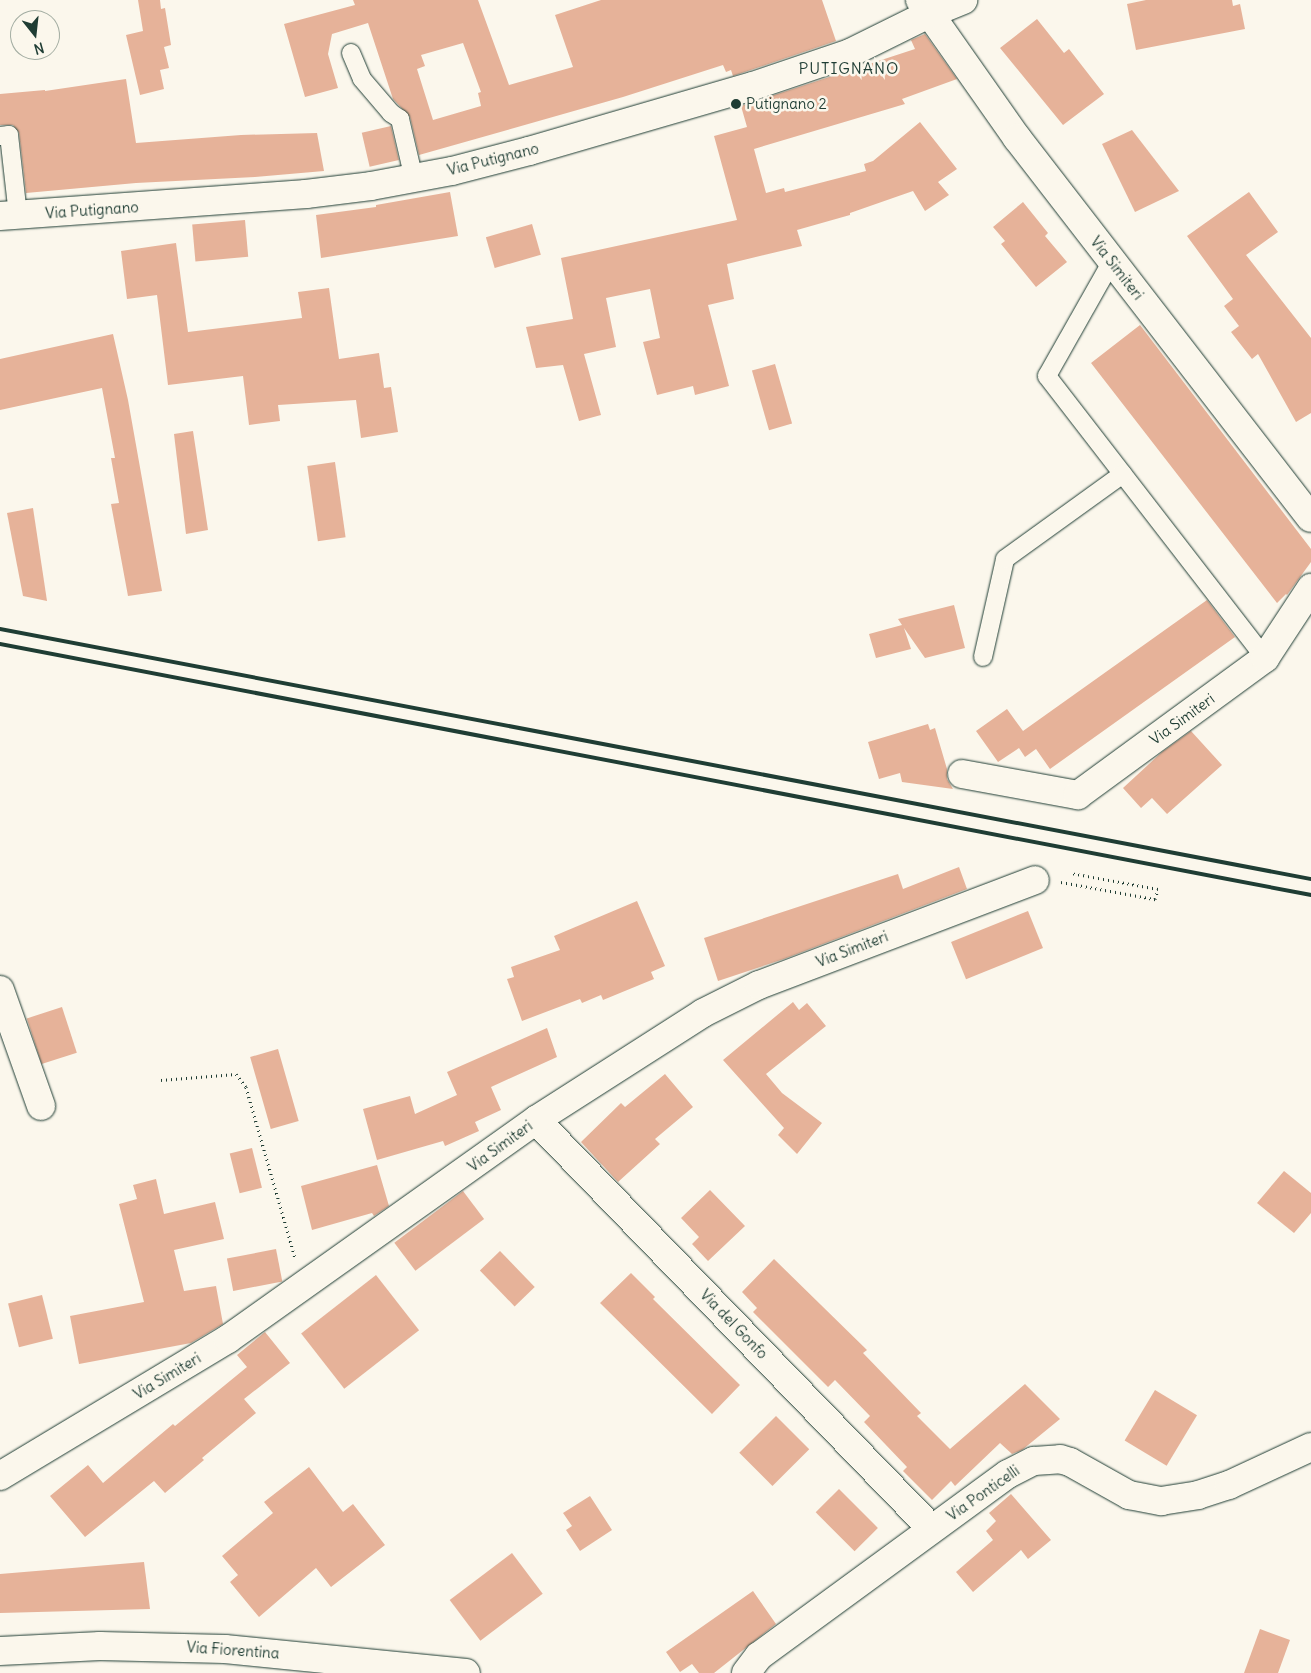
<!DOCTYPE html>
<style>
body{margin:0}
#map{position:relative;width:1311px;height:1673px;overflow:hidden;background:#fbf7ec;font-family:Delius,sans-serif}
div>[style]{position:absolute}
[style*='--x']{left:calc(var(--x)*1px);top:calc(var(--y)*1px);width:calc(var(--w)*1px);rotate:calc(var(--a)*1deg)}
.building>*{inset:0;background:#e6b299;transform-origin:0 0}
.path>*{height:3px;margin-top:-1.5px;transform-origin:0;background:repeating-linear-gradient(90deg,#1f3d34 0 1px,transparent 0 5px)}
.roads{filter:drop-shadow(0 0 1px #1f3d34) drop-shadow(0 0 1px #1f3d34)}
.service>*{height:18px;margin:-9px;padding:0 9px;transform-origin:9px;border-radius:9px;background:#fbf7ec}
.minor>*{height:28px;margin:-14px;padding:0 14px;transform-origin:14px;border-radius:14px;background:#fbf7ec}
.secondary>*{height:28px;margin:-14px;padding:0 14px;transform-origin:14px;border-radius:14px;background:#fbf7ec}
.rail>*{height:4px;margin:-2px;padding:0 2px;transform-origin:2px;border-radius:2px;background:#1f3d34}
.dots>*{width:14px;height:14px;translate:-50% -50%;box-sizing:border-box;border:2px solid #fbf7ec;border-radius:50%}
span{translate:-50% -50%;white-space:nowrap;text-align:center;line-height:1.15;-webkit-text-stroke:5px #fbf7ec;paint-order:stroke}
.poi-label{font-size:15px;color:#1f3d34}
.left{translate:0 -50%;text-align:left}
.street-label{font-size:15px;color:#1f3d34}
.neighbourhood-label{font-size:16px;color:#1f3d34;letter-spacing:1px}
.north{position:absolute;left:10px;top:10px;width:50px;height:50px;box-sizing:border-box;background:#fbf7ec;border:1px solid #a3ada2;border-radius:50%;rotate:164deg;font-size:14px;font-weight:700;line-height:20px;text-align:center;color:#1f3d34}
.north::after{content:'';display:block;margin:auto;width:18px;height:22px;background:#1f3d34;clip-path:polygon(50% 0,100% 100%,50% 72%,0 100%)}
</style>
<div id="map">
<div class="building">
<div style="clip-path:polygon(138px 0,160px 0,161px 9px,165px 8px,171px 45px,164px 47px,169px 68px,160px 70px,164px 89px,140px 95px,126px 35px,143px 31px)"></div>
<div style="clip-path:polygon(evenodd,353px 0,478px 0,509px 85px,573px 67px,555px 15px,601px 0,822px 0,836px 41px,733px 76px,731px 70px,726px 72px,723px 65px,623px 97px,419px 155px,410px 117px,393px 99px,368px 23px,332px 34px,328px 54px,338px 88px,305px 97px,284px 24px,355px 5px,353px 0,463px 43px,481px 92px,478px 93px,481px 106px,433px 120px,417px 69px,425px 66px,421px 55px,463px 43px)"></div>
<div style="clip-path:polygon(1146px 0,1232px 0,1233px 6px,1240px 4px,1245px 29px,1136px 50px,1127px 4px)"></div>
<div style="clip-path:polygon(1037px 19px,1064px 53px,1069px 49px,1104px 94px,1063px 125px,1000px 48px)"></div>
<div style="clip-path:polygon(925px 34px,957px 79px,902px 99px,905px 104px,754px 149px,766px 193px,784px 188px,785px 192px,866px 171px,864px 164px,873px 161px,920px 122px,957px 169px,938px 182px,949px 195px,925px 211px,913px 191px,850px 213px,850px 215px,797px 230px,802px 246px,727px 264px,734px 299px,708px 305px,729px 386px,695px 395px,693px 386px,657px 395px,643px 342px,660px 338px,650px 289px,606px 298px,616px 347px,584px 354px,601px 415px,579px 421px,563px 365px,536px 368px,526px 327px,573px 319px,561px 258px,737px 220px,714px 136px,747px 127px,741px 106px,915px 49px,911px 40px)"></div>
<div style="clip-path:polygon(126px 79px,136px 143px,241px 135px,317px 133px,324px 171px,255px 177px,136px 183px,26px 193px,19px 133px,13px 125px,0 125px,0 94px,45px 90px,45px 91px)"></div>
<div style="left:391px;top:126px;width:35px;height:30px;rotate:77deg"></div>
<div style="clip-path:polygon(1132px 130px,1179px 191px,1135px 212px,1102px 144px)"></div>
<div style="clip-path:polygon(450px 192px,458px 236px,321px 258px,316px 215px,376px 207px,376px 205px)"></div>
<div style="clip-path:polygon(1249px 192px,1278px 232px,1246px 255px,1311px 338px,1311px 413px,1296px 422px,1258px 354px,1252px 359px,1231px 332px,1239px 326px,1224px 306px,1233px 299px,1187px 236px)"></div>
<div style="clip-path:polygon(1023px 202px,1048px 233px,1045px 236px,1067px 262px,1036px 287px,1001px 244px,1005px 241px,993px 227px)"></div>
<div style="left:245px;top:220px;width:37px;height:53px;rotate:85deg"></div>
<div style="left:532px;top:224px;width:32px;height:48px;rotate:74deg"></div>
<div style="clip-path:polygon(176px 243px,188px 332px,302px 318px,298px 292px,329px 288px,339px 359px,379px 353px,384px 388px,391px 387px,398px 432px,361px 438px,356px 400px,278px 405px,280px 421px,249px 425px,243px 376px,168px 385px,157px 295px,127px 299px,121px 251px)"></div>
<div style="clip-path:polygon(1140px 325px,1311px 549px,1311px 562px,1287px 595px,1286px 594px,1277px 603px,1091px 363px)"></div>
<div style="clip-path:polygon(113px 334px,128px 400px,162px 591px,128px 596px,111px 504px,119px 503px,111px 458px,115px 458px,102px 388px,0 410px,0 359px)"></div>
<div style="left:775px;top:364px;width:62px;height:24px;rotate:74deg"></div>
<div style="clip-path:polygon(193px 431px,208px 530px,186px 534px,174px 434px)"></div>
<div style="left:335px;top:462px;width:76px;height:28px;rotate:82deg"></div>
<div style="clip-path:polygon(33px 508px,47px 601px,23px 596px,7px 513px)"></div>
<div style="clip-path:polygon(1207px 600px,1235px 637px,1050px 769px,1036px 749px,1025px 757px,1019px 748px,998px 762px,976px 731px,1007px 709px,1023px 731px)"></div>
<div style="clip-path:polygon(954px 605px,965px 648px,925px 658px,904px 628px,911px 649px,876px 658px,869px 634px,902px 625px,898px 619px)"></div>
<div style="clip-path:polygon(928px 724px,930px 730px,935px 728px,947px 769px,947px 779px,953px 789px,902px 782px,900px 773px,879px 779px,868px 742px)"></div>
<div style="clip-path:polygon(1191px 731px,1222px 765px,1167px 814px,1152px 798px,1141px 808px,1123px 788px,1162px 752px)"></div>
<div style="clip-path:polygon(959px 867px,967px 889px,784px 959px,718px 981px,704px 938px,898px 874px,903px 889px)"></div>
<div style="clip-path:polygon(637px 901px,665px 966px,651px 972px,654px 979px,603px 1000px,601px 995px,582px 1003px,580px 999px,522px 1021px,507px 979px,514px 977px,511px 967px,560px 950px,554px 936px)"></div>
<div style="left:1028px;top:911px;width:40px;height:83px;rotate:68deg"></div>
<div style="clip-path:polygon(793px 1002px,799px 1010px,807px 1003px,826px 1026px,766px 1074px,782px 1093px,822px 1123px,797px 1154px,778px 1135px,784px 1128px,723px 1060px)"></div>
<div style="left:62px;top:1007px;width:48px;height:37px;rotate:72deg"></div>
<div style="clip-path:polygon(547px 1028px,557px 1057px,491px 1087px,501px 1110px,475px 1122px,479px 1131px,445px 1146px,443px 1141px,377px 1160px,363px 1109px,410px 1096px,415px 1114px,457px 1095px,447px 1072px)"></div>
<div style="left:278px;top:1049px;width:75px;height:29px;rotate:74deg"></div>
<div style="clip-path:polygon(665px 1074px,693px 1107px,655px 1139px,660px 1144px,618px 1182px,581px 1142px,621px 1103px,625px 1107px)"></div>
<div style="left:252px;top:1148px;width:41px;height:23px;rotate:76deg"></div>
<div style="clip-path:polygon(377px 1165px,389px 1206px,374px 1216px,372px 1213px,312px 1230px,301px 1186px)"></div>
<div style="clip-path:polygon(1284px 1171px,1311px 1193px,1311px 1213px,1294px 1233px,1257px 1203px)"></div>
<div style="clip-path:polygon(156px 1179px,164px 1214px,215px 1202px,224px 1239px,174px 1250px,184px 1291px,216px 1286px,223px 1324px,191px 1343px,79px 1364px,70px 1316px,144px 1302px,119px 1204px,137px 1199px,133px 1185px)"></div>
<div style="clip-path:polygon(710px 1190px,745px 1226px,708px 1261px,692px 1244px,699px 1237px,681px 1218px)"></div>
<div style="left:463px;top:1191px;width:35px;height:86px;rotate:53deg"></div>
<div style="left:276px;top:1249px;width:33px;height:50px;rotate:79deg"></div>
<div style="left:500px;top:1251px;width:50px;height:28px;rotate:46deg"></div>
<div style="clip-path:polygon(774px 1259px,867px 1350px,863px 1353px,921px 1413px,917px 1416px,950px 1449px,1025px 1384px,1060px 1419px,1022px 1450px,1012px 1454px,1000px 1443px,955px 1486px,951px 1481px,932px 1500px,903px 1471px,907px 1467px,864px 1422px,870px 1416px,835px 1380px,828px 1387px,753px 1312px,757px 1308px,742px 1292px)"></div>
<div style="clip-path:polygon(631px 1273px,655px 1297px,653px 1299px,740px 1385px,712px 1414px,600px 1303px)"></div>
<div style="left:376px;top:1275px;width:70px;height:95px;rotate:52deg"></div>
<div style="left:42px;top:1295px;width:45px;height:35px;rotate:76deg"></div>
<div style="clip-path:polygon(265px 1332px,290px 1363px,244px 1399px,256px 1413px,202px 1458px,204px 1460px,165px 1493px,154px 1481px,85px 1537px,50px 1496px,88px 1465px,103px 1483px,173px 1424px,175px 1426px,247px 1367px,237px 1355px)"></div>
<div style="left:1155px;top:1390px;width:49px;height:59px;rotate:31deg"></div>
<div style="left:776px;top:1416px;width:47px;height:52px;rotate:45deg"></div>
<div style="clip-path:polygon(309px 1467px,343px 1512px,353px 1504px,385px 1545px,331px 1587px,316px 1568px,259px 1617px,230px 1582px,238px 1575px,222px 1556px,273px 1513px,264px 1502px)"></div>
<div style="left:839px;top:1489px;width:55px;height:33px;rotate:45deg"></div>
<div style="clip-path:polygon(1011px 1494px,1051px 1540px,1028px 1559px,1021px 1550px,973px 1592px,956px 1572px,993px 1540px,986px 1531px,996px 1521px,989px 1513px)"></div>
<div style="clip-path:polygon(590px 1496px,612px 1530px,580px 1551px,566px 1530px,572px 1526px,563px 1513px)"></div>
<div style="left:512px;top:1553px;width:51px;height:78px;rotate:53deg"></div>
<div style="clip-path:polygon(144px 1562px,150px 1609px,0 1613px,0 1574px)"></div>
<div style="clip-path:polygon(753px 1591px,776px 1624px,714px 1673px,699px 1673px,692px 1664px,680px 1672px,666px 1652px)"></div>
<div style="clip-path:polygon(1260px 1629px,1290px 1640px,1278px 1673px,1244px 1673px)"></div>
</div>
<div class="path">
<div style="--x:1061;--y:882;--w:96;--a:10.3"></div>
<div style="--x:1155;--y:899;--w:10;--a:-73"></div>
<div style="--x:1158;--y:889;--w:88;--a:-169.6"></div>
<div style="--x:161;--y:1080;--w:75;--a:-4.6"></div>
<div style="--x:236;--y:1074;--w:16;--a:52"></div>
<div style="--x:246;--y:1087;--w:178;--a:74"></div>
</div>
<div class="roads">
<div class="service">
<div style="--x:351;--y:53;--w:28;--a:67"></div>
<div style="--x:362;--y:79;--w:45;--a:49.5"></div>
<div style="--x:391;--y:113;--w:11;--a:34"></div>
<div style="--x:400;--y:119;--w:62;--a:76.9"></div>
<div style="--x:0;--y:136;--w:9;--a:-6"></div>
<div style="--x:9;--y:135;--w:81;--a:83.6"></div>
<div style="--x:1112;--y:261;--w:132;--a:119.5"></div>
<div style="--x:1047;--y:376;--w:356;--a:52.3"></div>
<div style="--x:983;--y:657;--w:100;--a:-77.3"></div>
<div style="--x:1005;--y:559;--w:145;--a:-35.8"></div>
</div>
<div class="minor">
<div style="--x:920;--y:0;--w:169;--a:54.9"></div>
<div style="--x:1017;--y:138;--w:480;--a:52.3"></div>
<div style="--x:0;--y:216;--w:307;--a:-4.1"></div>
<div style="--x:306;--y:194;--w:65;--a:-7"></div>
<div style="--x:371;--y:186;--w:82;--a:-10.5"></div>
<div style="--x:452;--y:171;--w:80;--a:-14.6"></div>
<div style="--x:529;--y:151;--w:233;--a:-16.2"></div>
<div style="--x:753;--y:86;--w:102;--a:-18.8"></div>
<div style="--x:850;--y:53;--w:88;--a:-26.3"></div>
<div style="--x:929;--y:14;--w:37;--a:-22"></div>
<div style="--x:962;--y:774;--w:118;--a:10.3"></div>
<div style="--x:1078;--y:795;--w:232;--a:-36.2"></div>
<div style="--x:1265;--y:658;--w:84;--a:-56.7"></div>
<div style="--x:0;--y:990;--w:123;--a:70.5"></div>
<div style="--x:536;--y:1120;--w:569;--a:45.93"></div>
<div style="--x:0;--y:1476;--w:266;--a:-31"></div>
<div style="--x:228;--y:1339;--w:378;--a:-35.4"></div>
<div style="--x:536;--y:1120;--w:198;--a:-32.6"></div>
<div style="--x:703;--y:1013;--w:63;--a:-26.6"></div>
<div style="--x:759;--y:985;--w:295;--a:-20.8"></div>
<div style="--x:746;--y:1673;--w:21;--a:-53"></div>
<div style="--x:759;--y:1656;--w:308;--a:-36.2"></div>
<div style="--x:1008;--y:1474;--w:29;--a:-27"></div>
<div style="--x:1034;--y:1461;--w:26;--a:-4"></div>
<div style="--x:1060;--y:1459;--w:10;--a:17"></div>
<div style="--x:1070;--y:1462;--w:68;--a:29.2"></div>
<div style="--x:1129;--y:1495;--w:33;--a:11"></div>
<div style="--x:1161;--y:1501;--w:37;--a:-9"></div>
<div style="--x:1198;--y:1495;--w:33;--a:-18"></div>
<div style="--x:1229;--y:1485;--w:90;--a:-24.9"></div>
</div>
<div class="secondary">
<div style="--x:0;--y:1651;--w:100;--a:-2.9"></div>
<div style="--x:100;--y:1646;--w:125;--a:1.4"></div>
<div style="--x:225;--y:1649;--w:242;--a:5.7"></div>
</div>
</div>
<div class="rail">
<div style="--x:0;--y:629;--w:1335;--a:10.8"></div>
<div style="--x:0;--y:644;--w:1335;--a:10.84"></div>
</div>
<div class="dots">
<div style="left:736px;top:104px;background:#1f3d34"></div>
</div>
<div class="poi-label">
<span class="left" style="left:746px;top:104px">Putignano 2</span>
</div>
<div class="street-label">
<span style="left:493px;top:159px;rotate:-14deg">Via Putignano</span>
<span style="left:92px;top:210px;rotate:-4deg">Via Putignano</span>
<span style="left:1117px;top:268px;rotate:52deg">Via Simiteri</span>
<span style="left:1182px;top:719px;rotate:-36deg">Via Simiteri</span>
<span style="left:852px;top:949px;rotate:-21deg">Via Simiteri</span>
<span style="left:500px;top:1146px;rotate:-36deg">Via Simiteri</span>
<span style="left:734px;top:1324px;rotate:46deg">Via del Gonfo</span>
<span style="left:167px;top:1376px;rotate:-31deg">Via Simiteri</span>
<span style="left:983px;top:1493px;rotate:-35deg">Via Ponticelli</span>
<span style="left:233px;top:1650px;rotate:4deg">Via Fiorentina</span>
</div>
<div class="neighbourhood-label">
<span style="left:849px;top:68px">PUTIGNANO</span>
</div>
<div class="north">N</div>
</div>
